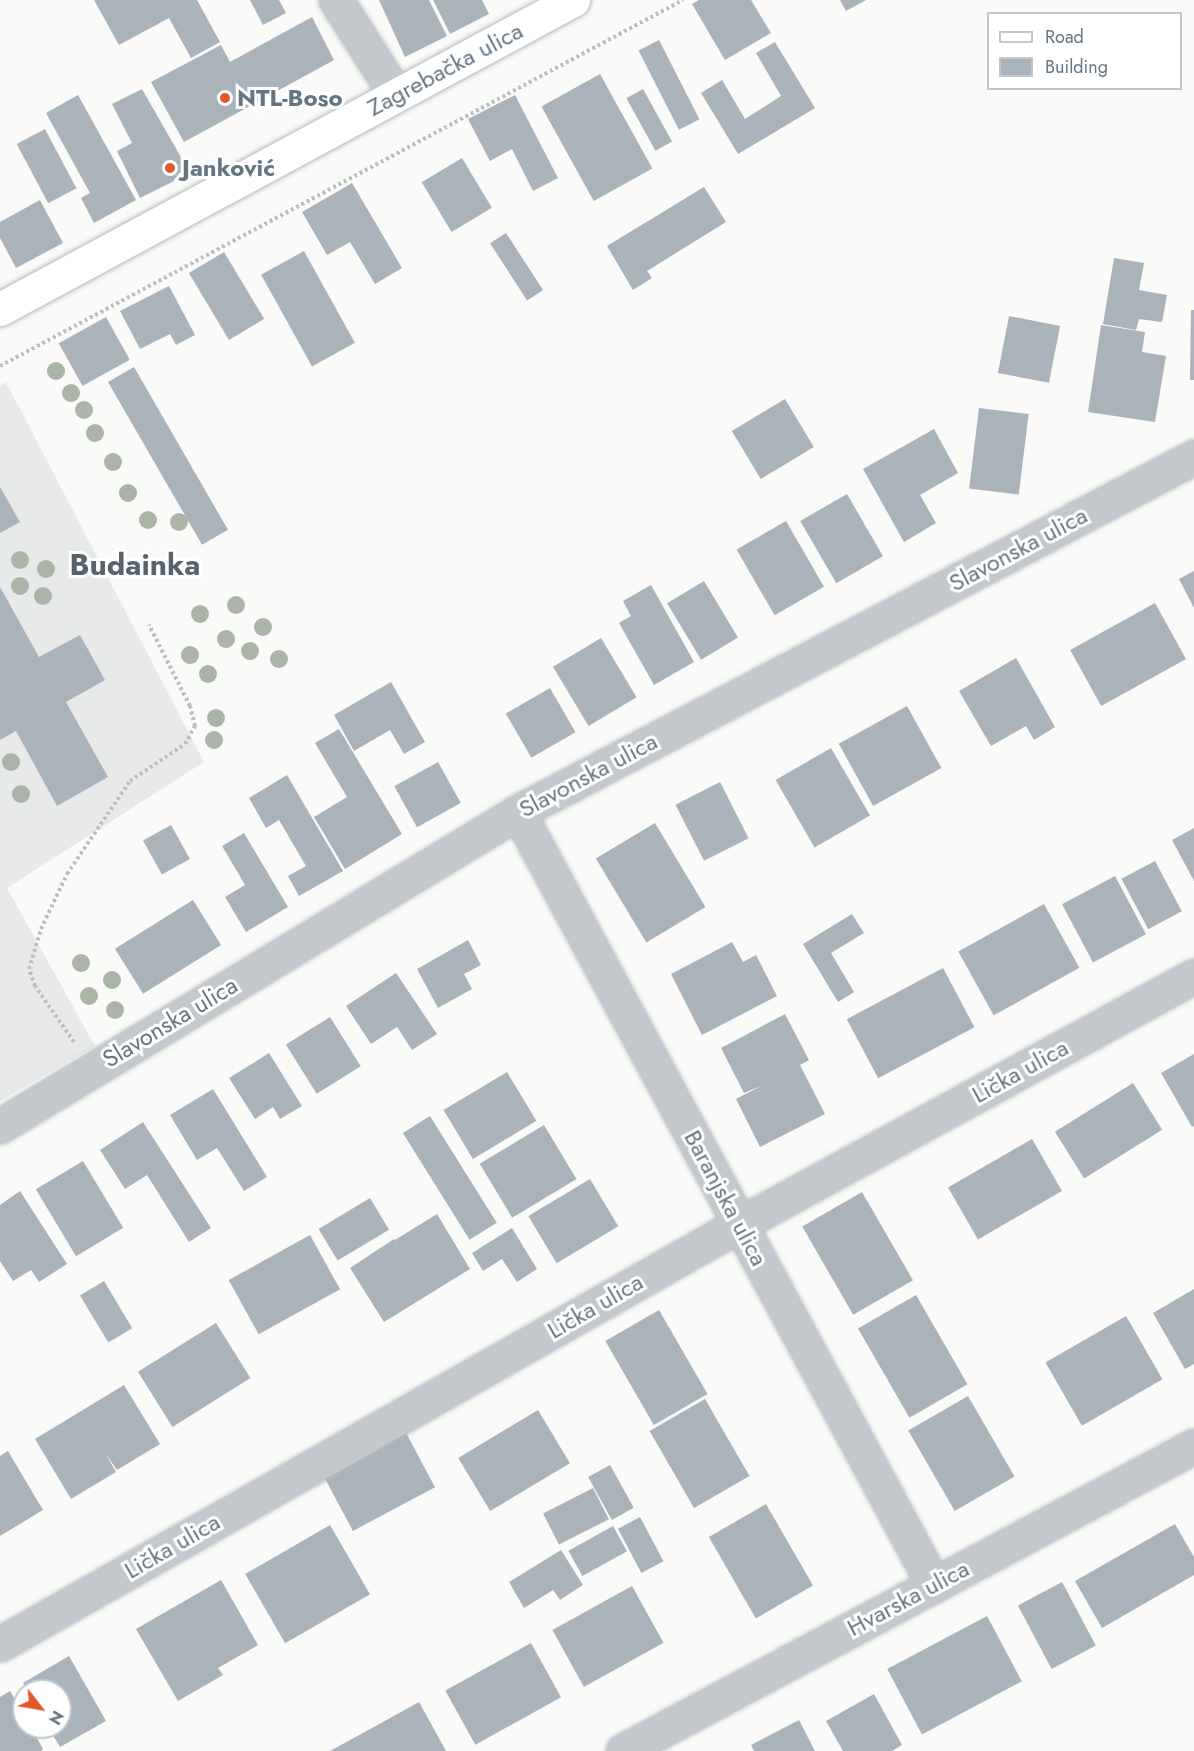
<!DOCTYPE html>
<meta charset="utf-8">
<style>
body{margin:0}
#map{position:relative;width:1194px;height:1751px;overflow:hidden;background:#fafaf8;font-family:Jost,sans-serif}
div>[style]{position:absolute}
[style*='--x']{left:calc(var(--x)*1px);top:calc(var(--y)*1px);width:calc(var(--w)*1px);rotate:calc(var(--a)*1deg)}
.built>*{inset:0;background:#e8e9e9}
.building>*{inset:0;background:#aab3b9;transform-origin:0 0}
.path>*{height:4px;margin-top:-2px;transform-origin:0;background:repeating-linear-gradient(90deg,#bbbfc2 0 3px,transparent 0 6px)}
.roads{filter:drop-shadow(0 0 2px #b3babf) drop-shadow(0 0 2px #b3babf)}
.street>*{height:33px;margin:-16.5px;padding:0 16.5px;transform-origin:16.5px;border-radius:16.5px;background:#c3c8cc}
.secondary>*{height:33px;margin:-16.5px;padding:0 16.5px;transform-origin:16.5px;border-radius:16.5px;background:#fff}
.trees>*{width:18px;height:18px;margin:-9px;border-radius:50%;background:#aab4a7}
.dots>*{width:16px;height:16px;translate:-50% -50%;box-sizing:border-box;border:3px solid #fff;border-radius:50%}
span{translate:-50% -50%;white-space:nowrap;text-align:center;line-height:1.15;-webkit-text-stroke:6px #fff;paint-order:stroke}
.street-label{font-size:24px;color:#657683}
.poi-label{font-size:24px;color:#657683;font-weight:700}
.left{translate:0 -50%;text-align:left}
.district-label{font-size:30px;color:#57646e;font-weight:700}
.legend{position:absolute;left:987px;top:12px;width:195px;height:78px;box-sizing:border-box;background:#fff;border:2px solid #c1c8cd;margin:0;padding:8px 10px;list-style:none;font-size:18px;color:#657683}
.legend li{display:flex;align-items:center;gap:12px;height:30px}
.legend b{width:30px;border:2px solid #c1c8cd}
.north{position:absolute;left:12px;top:1679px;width:60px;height:60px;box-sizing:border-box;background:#fff;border:2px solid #c1c8cd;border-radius:50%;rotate:121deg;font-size:16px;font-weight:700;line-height:24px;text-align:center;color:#657683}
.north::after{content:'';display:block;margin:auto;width:21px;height:27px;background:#e4572e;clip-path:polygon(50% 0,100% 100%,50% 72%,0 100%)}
</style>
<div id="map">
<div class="built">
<div style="clip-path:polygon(6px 382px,204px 762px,7px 888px,95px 1046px,0 1101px,0 386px)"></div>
</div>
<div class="building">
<div style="clip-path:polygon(94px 0,197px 0,220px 42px,191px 58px,169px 18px,119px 45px)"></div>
<div style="clip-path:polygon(250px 0,279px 0,286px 13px,263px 25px)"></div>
<div style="clip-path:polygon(379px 0,429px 0,447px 36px,405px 57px)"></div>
<div style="clip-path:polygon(433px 0,482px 0,489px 14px,450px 34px)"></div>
<div style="clip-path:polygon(699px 0,751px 0,771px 33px,725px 60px,692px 4px)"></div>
<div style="clip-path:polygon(840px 0,866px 0,846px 11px)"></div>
<div style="clip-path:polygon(312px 17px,334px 60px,184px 142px,151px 82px,221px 45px,230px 62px)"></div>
<div style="left:659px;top:40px;width:89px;height:23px;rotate:63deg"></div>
<div style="clip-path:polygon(775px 42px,815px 108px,738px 154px,701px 93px,722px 80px,745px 119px,781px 96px,756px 53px)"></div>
<div style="left:600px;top:74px;width:108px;height:67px;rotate:61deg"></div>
<div style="clip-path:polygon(142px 89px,190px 173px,140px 198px,117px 151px,132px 143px,112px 104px)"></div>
<div style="left:643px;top:89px;width:60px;height:19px;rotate:61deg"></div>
<div style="clip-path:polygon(78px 95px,136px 200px,94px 223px,81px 198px,90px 193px,46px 113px)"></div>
<div style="clip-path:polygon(515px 95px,558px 178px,533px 191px,512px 149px,490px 161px,468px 119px)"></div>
<div style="left:45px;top:129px;width:67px;height:32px;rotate:62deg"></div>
<div style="left:462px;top:158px;width:58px;height:47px;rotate:59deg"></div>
<div style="clip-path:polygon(352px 183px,402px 268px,375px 284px,350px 242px,327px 255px,302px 212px)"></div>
<div style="clip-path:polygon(704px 187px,726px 222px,647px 271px,652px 278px,633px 290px,607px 246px)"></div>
<div style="clip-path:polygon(40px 200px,63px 243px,16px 268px,0 238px,0 222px)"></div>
<div style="left:506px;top:233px;width:68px;height:19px;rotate:57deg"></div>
<div style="left:304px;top:251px;width:105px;height:49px;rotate:61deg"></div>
<div style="left:224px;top:252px;width:78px;height:41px;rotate:59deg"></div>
<div style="clip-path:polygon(1114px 258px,1144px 263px,1139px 290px,1167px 295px,1162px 322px,1139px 319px,1136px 330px,1103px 324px)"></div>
<div style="clip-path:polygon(169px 286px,195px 335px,176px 345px,170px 334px,140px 349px,120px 311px)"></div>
<div style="clip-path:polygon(1191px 310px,1194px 310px,1194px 380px,1190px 380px)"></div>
<div style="left:1009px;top:316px;width:52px;height:58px;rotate:11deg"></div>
<div style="left:106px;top:317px;width:49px;height:54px;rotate:61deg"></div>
<div style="clip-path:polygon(1101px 325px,1145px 332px,1142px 352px,1166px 356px,1155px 422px,1088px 412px)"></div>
<div style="left:134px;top:367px;width:188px;height:30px;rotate:60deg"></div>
<div style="left:785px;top:399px;width:56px;height:62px;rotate:59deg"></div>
<div style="left:979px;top:408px;width:50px;height:81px;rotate:7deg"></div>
<div style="clip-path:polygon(934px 429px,958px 473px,920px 495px,936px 523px,904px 542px,863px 469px)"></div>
<div style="clip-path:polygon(0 487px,20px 522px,0 533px)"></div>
<div style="left:847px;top:494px;width:72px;height:54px;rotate:60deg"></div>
<div style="left:786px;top:521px;width:76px;height:57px;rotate:60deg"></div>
<div style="clip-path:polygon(1194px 571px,1194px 608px,1179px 579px)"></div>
<div style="left:704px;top:581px;width:66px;height:43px;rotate:59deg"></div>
<div style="clip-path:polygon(651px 585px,694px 662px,654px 685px,619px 623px,631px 616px,623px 601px)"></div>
<div style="clip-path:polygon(0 587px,39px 657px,80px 635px,105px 680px,66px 702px,108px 777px,57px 806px,16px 731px,0 740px)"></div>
<div style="left:1155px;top:603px;width:64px;height:97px;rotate:61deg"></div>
<div style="left:601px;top:638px;width:69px;height:56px;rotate:59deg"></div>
<div style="clip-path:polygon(1016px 658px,1055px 727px,1034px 740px,1026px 726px,991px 746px,959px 691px)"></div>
<div style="clip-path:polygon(391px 682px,425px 742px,404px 754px,390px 730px,354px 751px,334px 715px)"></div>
<div style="left:550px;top:688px;width:51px;height:51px;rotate:60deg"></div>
<div style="left:907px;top:706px;width:71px;height:78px;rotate:61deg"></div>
<div style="clip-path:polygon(339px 729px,402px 834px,345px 869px,314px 817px,347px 797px,315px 743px)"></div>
<div style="left:831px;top:748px;width:78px;height:64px;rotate:60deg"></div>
<div style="left:438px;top:762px;width:47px;height:50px;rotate:61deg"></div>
<div style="clip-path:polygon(287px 775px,343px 871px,299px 896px,288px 876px,306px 866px,279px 820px,266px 828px,249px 798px)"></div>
<div style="left:720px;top:782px;width:63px;height:50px;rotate:63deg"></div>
<div style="left:655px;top:823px;width:98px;height:69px;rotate:59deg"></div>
<div style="left:171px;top:825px;width:39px;height:32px;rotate:61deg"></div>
<div style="clip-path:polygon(1194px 828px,1194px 881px,1172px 840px)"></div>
<div style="clip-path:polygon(244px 833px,288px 907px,246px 932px,225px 897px,245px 885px,222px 846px)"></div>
<div style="left:1155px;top:861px;width:57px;height:38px;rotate:62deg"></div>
<div style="left:1115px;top:876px;width:66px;height:60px;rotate:62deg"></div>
<div style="left:193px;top:900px;width:53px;height:92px;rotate:58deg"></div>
<div style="left:1044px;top:904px;width:73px;height:98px;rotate:61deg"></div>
<div style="clip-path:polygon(852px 914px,864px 933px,831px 953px,854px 992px,838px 1002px,803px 944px)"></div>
<div style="clip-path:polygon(468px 940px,481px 965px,464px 974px,472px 989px,438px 1008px,417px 969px)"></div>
<div style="clip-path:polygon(732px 942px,743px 962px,756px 955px,777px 996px,702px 1035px,671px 974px)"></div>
<div style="left:943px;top:968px;width:67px;height:109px;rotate:62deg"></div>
<div style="clip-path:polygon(396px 973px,437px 1034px,412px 1050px,397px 1027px,371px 1044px,346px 1006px)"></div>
<div style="clip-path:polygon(785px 1014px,809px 1060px,800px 1065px,825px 1114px,760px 1147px,736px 1099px,763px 1085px,744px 1093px,721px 1048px)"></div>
<div style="left:330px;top:1017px;width:58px;height:52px;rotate:58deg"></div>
<div style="clip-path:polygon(269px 1053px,302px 1106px,280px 1119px,273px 1107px,255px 1119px,229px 1078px)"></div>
<div style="clip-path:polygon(1194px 1054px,1194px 1126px,1192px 1127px,1161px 1073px)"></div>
<div style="left:507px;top:1072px;width:57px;height:74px;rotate:59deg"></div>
<div style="left:1133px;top:1083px;width:55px;height:92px;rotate:58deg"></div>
<div style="clip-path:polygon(213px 1089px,267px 1177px,244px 1191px,217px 1148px,197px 1160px,170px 1115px)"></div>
<div style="left:430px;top:1116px;width:126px;height:32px;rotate:58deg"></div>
<div style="clip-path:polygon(143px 1122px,211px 1228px,189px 1242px,147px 1175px,125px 1189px,100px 1150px)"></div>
<div style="left:544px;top:1125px;width:63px;height:75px;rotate:59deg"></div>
<div style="left:1032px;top:1139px;width:60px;height:97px;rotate:60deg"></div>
<div style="left:83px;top:1161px;width:78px;height:55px;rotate:59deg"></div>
<div style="left:590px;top:1179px;width:55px;height:72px;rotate:59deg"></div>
<div style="clip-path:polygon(20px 1191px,67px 1264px,39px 1282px,31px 1270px,13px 1281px,0 1261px,0 1205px)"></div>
<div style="left:862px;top:1192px;width:102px;height:69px;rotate:60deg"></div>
<div style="left:370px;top:1198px;width:37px;height:60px;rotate:59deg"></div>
<div style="clip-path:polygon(437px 1214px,470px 1269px,384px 1322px,350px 1268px,394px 1239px,400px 1247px,395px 1240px)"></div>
<div style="clip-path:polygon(512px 1228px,537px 1269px,517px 1282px,502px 1259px,483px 1271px,472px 1253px)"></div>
<div style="left:310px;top:1235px;width:62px;height:93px;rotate:61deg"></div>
<div style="left:104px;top:1281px;width:55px;height:28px;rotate:59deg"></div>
<div style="clip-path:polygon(1194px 1289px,1194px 1364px,1185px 1369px,1153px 1313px)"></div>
<div style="left:916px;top:1295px;width:103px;height:67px;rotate:60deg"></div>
<div style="left:659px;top:1310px;width:97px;height:62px;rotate:60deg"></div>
<div style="left:1126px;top:1316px;width:73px;height:93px;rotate:60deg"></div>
<div style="left:216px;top:1323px;width:65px;height:92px;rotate:58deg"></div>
<div style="clip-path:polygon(124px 1385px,160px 1444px,117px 1470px,105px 1453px,116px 1472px,71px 1499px,35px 1439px)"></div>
<div style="left:968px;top:1396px;width:93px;height:69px;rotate:60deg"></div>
<div style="left:705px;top:1399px;width:89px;height:64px;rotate:60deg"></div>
<div style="left:538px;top:1410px;width:62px;height:93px;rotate:59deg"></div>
<div style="left:404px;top:1429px;width:66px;height:93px;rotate:62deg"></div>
<div style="clip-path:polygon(8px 1451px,43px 1510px,0 1536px,0 1456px)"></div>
<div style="left:610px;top:1465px;width:49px;height:25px;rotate:61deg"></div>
<div style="left:593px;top:1488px;width:35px;height:56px;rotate:63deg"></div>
<div style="left:766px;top:1504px;width:94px;height:66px;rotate:60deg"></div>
<div style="left:640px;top:1517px;width:50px;height:25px;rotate:62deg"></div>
<div style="clip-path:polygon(1175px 1524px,1194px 1557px,1194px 1575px,1102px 1628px,1075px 1581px)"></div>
<div style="left:330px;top:1525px;width:80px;height:98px;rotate:60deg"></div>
<div style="left:613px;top:1526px;width:29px;height:51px;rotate:61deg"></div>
<div style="clip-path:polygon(561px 1550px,583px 1585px,560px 1600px,553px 1590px,524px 1608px,509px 1582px)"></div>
<div style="clip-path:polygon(221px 1580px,258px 1645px,218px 1668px,223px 1675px,178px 1701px,136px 1629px)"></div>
<div style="left:1062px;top:1582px;width:72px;height:50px;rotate:62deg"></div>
<div style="left:632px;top:1586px;width:65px;height:91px;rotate:61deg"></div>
<div style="left:987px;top:1616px;width:74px;height:113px;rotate:62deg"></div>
<div style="left:531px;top:1643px;width:62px;height:98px;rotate:61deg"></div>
<div style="clip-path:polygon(69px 1656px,106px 1721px,60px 1747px,48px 1727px,60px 1727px,60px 1691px,28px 1691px,23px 1683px)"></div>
<div style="clip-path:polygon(10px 1691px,24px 1715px,24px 1727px,31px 1727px,43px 1749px,41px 1751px,0 1751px,0 1697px)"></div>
<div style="clip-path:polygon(874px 1694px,902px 1745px,892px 1751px,843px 1751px,826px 1721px)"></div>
<div style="clip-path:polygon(419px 1702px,446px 1751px,330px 1751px,372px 1728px)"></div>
<div style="clip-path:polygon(799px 1720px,815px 1751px,754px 1751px,751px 1745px)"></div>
</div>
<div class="path">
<div style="--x:0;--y:366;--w:775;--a:-28.19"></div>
<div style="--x:74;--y:1042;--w:68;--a:-124.9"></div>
<div style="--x:35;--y:986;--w:18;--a:-109"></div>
<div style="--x:29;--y:969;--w:42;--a:-73.3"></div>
<div style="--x:41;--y:929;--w:61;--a:-64.7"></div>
<div style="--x:67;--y:874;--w:112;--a:-55.9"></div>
<div style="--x:130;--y:781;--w:66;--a:-33.9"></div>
<div style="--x:185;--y:744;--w:21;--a:-61"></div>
<div style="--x:195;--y:726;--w:21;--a:-104"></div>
<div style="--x:190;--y:706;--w:91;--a:-116.8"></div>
</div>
<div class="roads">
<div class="street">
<div style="--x:336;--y:0;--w:112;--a:57.7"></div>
<div style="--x:518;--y:812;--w:878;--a:61.71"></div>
<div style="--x:0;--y:1126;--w:606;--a:-31.22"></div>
<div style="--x:518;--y:812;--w:764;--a:-27.71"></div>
<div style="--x:0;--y:1644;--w:851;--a:-29.58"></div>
<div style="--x:740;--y:1224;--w:517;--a:-28.65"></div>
<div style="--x:623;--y:1751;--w:647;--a:-28.11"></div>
</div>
<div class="secondary">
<div style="--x:0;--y:309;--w:651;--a:-28.34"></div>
</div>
</div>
<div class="trees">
<div style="left:56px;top:371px"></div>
<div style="left:71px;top:393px"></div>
<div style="left:84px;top:410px"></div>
<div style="left:95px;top:433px"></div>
<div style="left:113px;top:462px"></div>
<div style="left:128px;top:493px"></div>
<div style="left:148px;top:520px"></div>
<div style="left:179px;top:522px"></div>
<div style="left:20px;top:560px"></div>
<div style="left:46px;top:569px"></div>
<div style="left:20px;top:586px"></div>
<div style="left:43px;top:596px"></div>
<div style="left:236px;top:605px"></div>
<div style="left:200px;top:614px"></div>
<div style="left:263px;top:627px"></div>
<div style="left:226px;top:639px"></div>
<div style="left:250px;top:651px"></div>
<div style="left:190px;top:655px"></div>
<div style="left:279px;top:659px"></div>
<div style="left:208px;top:674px"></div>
<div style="left:216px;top:718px"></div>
<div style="left:214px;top:740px"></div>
<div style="left:11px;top:762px"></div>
<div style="left:21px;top:794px"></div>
<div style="left:81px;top:963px"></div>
<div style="left:112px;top:980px"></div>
<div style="left:89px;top:996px"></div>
<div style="left:115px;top:1010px"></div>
</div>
<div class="dots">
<div style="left:225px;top:98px;background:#e4572e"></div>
<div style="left:170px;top:168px;background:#e4572e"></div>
</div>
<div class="street-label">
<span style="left:445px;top:69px;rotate:-28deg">Zagrebačka ulica</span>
<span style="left:1018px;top:549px;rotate:-28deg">Slavonska ulica</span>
<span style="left:588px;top:775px;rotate:-28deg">Slavonska ulica</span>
<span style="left:170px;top:1022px;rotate:-31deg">Slavonska ulica</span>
<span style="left:1020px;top:1071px;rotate:-29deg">Lička ulica</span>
<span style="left:726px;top:1198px;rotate:62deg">Baranjska ulica</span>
<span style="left:595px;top:1306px;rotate:-30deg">Lička ulica</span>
<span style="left:172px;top:1546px;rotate:-30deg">Lička ulica</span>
<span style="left:908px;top:1598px;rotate:-28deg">Hvarska ulica</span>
</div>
<div class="poi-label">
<span class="left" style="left:237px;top:98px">NTL-Boso</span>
<span class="left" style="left:182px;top:168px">Janković</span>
</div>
<div class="district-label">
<span style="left:135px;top:565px">Budainka</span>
</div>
<ul class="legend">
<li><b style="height:8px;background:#fff"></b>Road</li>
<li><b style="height:16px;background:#aab3b9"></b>Building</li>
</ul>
<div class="north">N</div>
</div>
